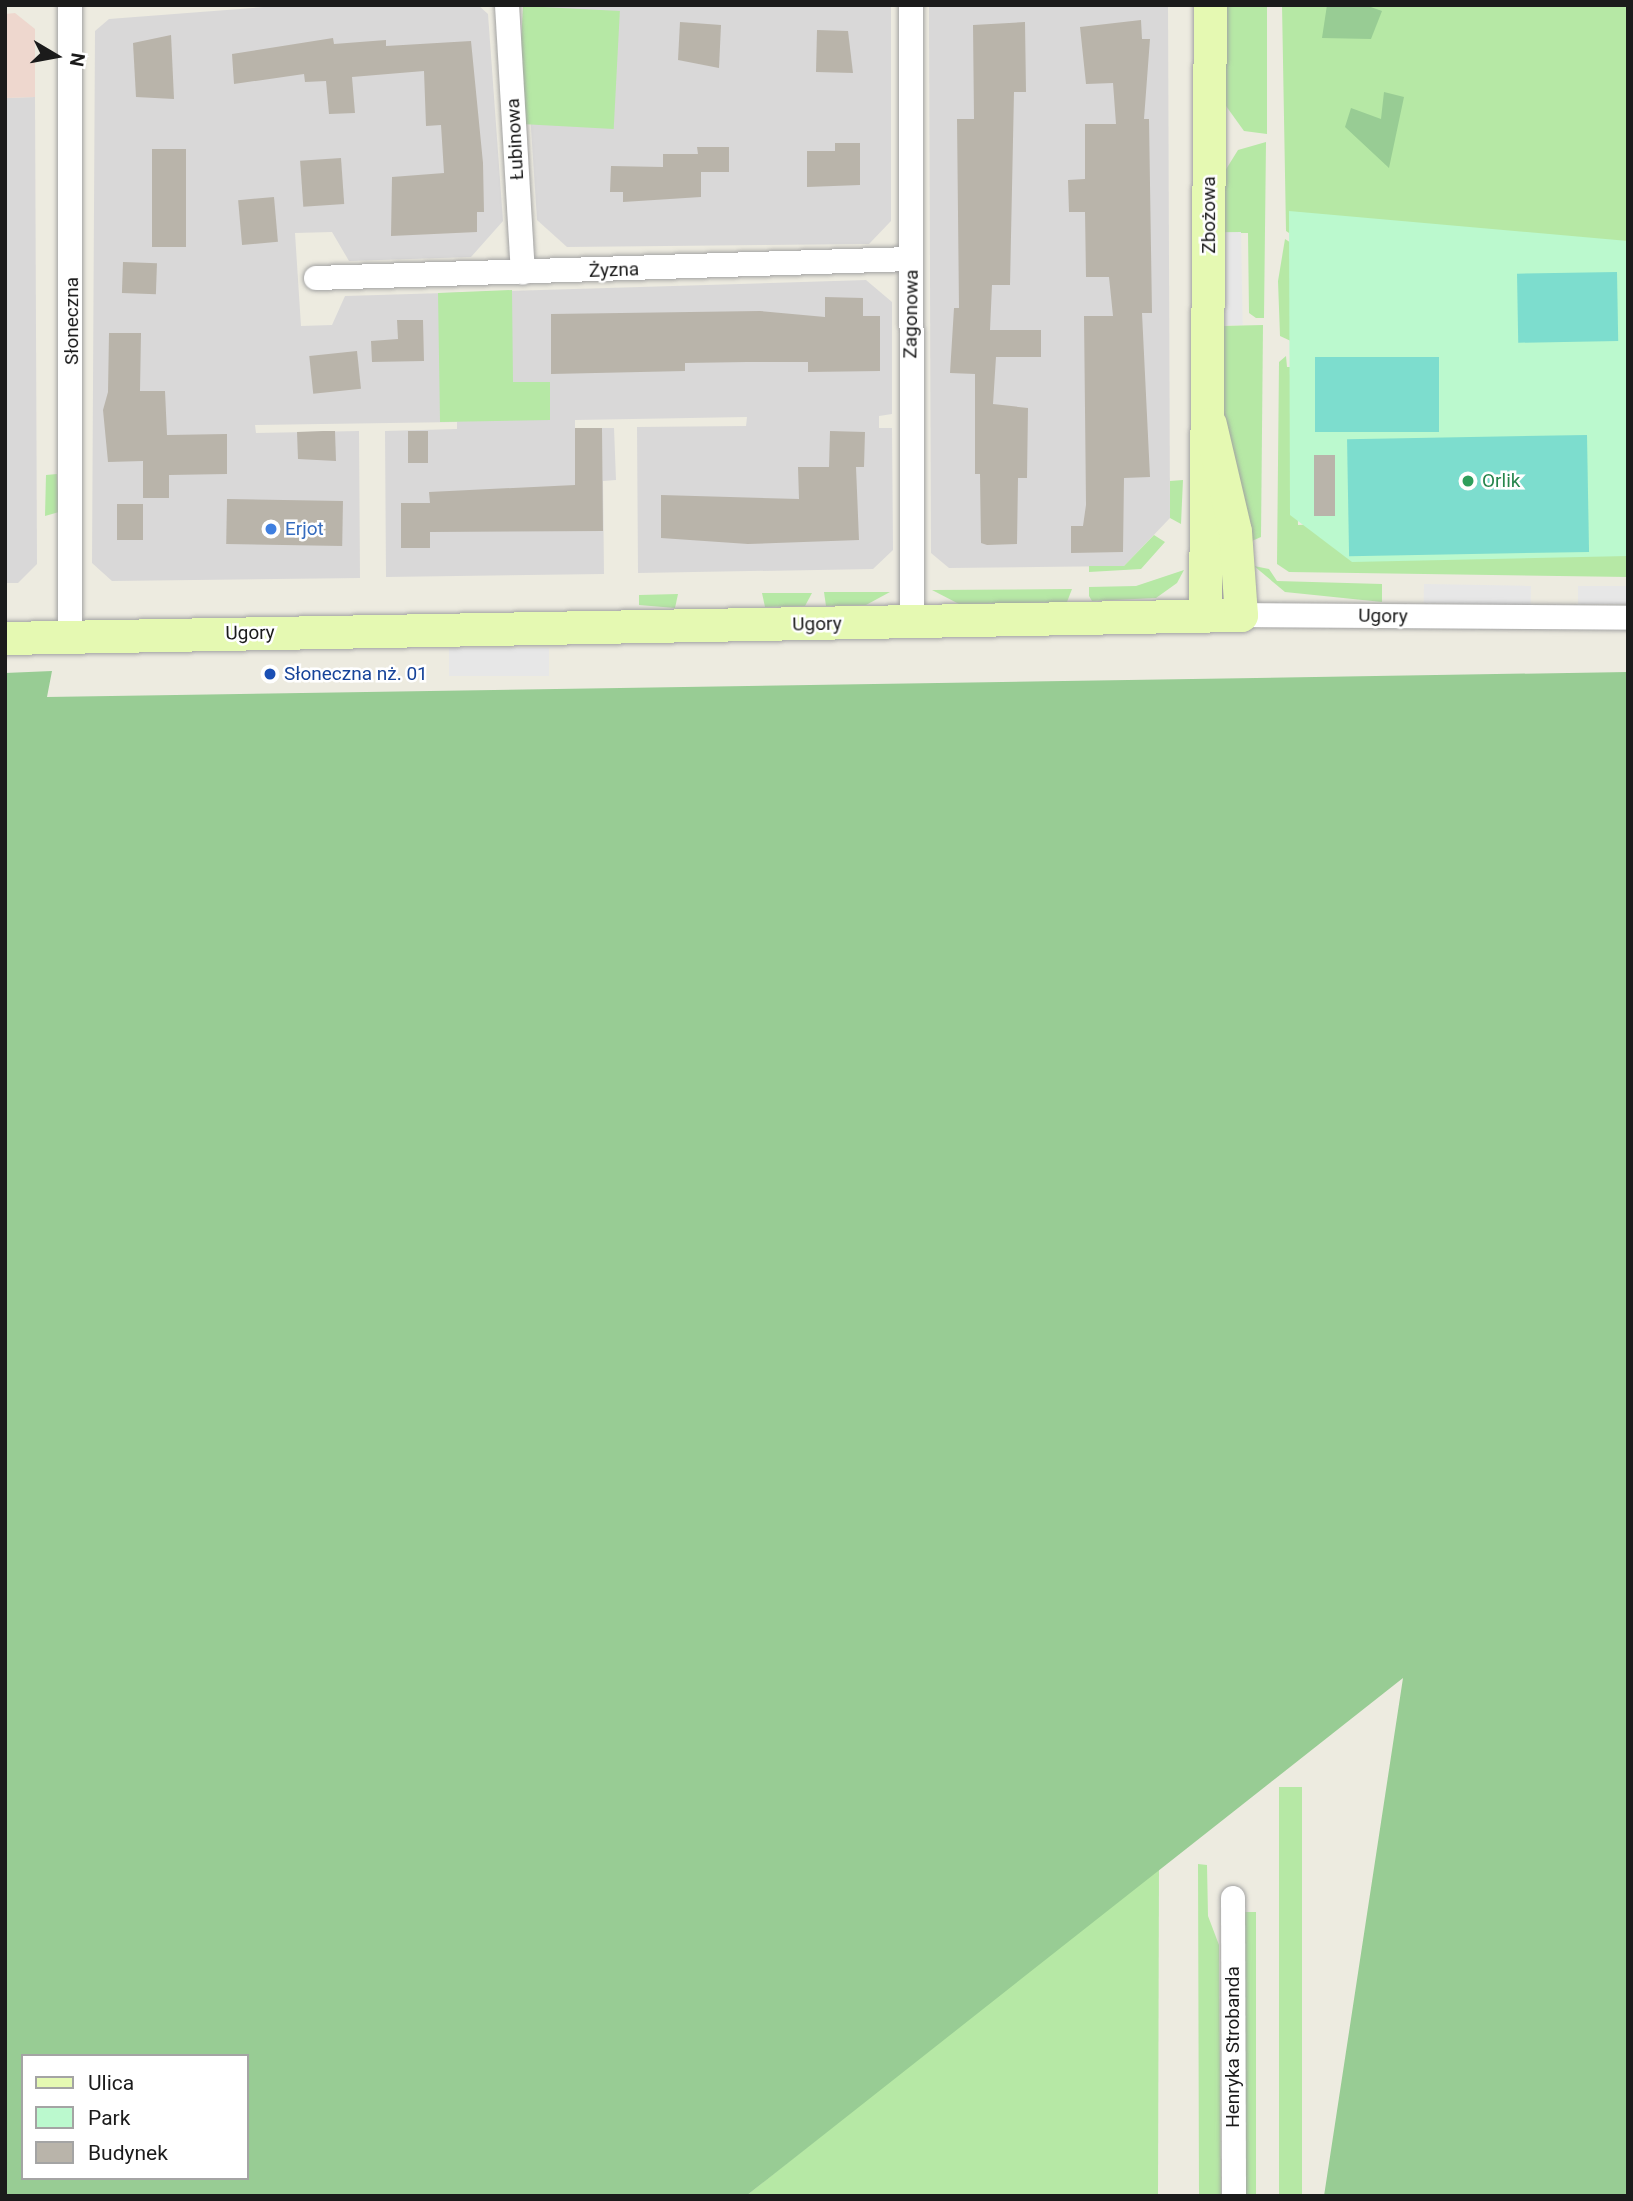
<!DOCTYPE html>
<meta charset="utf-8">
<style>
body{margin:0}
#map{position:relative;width:1633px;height:2201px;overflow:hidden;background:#edebe0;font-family:Roboto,sans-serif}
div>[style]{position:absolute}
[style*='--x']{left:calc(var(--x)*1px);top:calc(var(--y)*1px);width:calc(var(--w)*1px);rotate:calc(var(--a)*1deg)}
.residential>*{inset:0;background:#d9d8d8}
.commercial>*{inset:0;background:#eed7ce}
.grass>*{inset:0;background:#b6e8a5;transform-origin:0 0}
.forest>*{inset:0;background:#98cc94}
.park>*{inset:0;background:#bbf9ce}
.pitch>*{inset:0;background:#7dddce;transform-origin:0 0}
.parking>*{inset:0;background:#e7e7e7;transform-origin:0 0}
.building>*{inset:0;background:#b9b4aa;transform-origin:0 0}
.roads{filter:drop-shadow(0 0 2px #a2a2a2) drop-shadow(0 0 2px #a2a2a2)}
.street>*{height:24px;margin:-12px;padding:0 12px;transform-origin:12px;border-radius:12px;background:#fff}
.secondary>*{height:33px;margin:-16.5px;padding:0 16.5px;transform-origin:16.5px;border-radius:16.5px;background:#e5f9b2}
.dots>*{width:19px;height:19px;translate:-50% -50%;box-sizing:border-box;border:4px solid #fff;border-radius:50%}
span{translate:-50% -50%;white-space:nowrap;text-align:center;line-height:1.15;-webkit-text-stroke:5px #fff;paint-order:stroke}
.street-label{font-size:19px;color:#1b1b1b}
.leisure-label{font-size:19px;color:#27864d}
.left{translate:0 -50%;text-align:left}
.shop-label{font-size:19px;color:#366cbe}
.transit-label{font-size:19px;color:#164399}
.frame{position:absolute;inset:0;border:7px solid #1b1b1b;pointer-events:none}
.legend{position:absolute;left:21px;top:2054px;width:228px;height:126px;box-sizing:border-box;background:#fff;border:2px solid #a4a4a4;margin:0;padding:9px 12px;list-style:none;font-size:21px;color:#1b1b1b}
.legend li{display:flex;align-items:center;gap:14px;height:35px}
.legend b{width:35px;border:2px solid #a4a4a4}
.north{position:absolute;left:21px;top:21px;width:70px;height:70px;-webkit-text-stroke:5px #fff;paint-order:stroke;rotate:100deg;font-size:19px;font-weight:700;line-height:28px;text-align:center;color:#1b1b1b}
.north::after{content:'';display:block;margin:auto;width:24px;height:32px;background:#1b1b1b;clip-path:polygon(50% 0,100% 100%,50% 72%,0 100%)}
</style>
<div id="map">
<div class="residential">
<div style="clip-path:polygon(290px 5px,478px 5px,488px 14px,503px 221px,471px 257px,349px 261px,332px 232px,295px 233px,301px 326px,332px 325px,345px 296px,866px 280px,892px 302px,892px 414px,879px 416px,879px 428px,892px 428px,893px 550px,873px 569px,638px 573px,637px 427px,746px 426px,747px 417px,575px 420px,575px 428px,614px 428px,616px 480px,603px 481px,604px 574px,386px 577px,385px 431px,457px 429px,457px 422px,255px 425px,256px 433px,359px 431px,360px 578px,112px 581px,92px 563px,95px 31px,109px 19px)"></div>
<div style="clip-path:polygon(891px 5px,891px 221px,869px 244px,567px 247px,537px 220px,523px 6px)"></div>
<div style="clip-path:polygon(929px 5px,1168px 5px,1170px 518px,1124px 566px,949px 568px,931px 553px)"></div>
<div style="clip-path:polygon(35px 97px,37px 564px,18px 583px,5px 583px,5px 98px)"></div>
</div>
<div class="commercial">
<div style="clip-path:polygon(15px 13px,35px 29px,35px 97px,5px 98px,5px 14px)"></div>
</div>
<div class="grass">
<div style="clip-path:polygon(1222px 5px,1267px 5px,1267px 134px,1244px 131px,1226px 106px)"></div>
<div style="clip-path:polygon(1282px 5px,1628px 5px,1628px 577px,1289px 572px,1277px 564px,1279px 362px,1286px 356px,1287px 367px,1294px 367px,1298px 525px,1349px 523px,1293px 342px,1280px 336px,1278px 281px,1285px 239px,1470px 359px,1477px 356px,1286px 231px)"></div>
<div style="left:523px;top:6px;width:97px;height:118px;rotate:3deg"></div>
<div style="clip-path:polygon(1266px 142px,1264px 318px,1256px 318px,1249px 313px,1248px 233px,1220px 233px,1220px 179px,1238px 150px)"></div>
<div style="clip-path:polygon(512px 290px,513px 382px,550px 382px,550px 420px,440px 422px,438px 293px)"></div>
<div style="clip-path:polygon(1263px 325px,1261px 537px,1245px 544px,1225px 437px,1221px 326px)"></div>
<div style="clip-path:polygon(57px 474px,59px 512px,45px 516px,46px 475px)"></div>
<div style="clip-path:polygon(1183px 480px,1181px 524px,1170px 518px,1170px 481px)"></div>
<div style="clip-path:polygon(1154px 535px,1165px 542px,1141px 569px,1089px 572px,1089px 566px,1124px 566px)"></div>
<div style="clip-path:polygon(1254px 566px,1269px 569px,1277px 581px,1382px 584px,1382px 602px,1285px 592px)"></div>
<div style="clip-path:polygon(1184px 570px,1177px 583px,1156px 598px,1092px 601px,1089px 596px,1089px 587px,1136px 586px)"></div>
<div style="clip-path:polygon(1072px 589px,1067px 602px,959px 604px,932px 590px)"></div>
<div style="clip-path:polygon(824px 592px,890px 592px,866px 605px,826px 606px)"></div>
<div style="clip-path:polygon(762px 593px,812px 593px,805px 606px,765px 607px)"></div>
<div style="clip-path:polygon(678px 594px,675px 608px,639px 605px,639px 595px)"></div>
<div style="left:1302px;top:1787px;width:409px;height:23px;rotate:90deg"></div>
<div style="clip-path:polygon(1198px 1864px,1207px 1865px,1208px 1916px,1219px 1945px,1221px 2196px,1199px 2196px)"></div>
<div style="clip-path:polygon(1159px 1866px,1158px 2196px,746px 2196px)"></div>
<div style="left:1256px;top:1912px;width:284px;height:33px;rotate:90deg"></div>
</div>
<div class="forest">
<div style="clip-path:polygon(1327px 5px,1365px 5px,1382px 11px,1371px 39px,1322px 38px)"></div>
<div style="clip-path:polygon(1384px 92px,1404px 97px,1389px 168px,1345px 127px,1351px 108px,1381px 119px)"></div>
<div style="clip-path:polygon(evenodd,52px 671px,47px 697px,1628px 672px,1628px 2196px,1324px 2196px,1403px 1678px,746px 2196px,5px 2196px,5px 673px,52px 671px,23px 2056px,247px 2056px,247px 2178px,23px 2178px,23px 2056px)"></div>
</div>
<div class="park">
<div style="clip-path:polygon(1289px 211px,1628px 241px,1628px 556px,1352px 562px,1290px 515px)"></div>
</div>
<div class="pitch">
<div style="left:1617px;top:272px;width:69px;height:100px;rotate:89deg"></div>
<div style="left:1315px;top:357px;width:124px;height:75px"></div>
<div style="left:1587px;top:435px;width:117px;height:240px;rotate:89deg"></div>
</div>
<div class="parking">
<div style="left:1241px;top:232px;width:93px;height:21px;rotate:89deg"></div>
<div style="left:1424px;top:584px;width:107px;height:19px;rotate:1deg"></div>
<div style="left:1578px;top:586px;width:50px;height:18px"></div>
<div style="left:549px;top:648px;width:28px;height:100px;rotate:90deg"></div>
</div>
<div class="building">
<div style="clip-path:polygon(1141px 20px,1142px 39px,1150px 39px,1144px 119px,1149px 119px,1152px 313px,1142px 313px,1150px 477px,1124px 478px,1123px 552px,1071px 553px,1071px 526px,1083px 526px,1086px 505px,1084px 316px,1113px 316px,1109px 277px,1086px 277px,1085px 212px,1069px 212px,1068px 180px,1085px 179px,1085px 124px,1116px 124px,1113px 83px,1086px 84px,1080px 27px)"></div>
<div style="clip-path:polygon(680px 22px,721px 25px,719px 68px,678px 60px)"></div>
<div style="clip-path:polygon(1025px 22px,1026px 92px,1014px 92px,1010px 285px,992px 285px,990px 330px,1041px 330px,1041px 357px,996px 357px,993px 404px,1028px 408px,1027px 478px,1018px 478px,1017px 544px,987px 545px,981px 543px,980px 474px,975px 474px,975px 374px,950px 373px,954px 308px,959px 308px,957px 119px,974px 119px,973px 25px)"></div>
<div style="clip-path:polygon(817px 30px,848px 31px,853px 73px,816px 72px)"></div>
<div style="clip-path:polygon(171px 35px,174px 99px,136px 97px,133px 43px)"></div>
<div style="clip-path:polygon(333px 38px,334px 44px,386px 40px,386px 46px,471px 41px,483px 163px,484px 212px,477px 212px,477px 232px,391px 236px,392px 177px,444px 173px,441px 125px,426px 126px,424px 71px,352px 77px,355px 113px,329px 114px,326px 81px,305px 82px,304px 74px,234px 84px,232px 54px)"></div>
<div style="clip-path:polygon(835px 143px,860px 143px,860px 185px,807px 187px,807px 151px,835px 151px)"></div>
<div style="clip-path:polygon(697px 147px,729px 147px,729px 172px,701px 172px,701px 197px,623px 202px,623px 192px,610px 192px,611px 166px,663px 167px,663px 154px,698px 154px)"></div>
<div style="left:152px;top:149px;width:34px;height:98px"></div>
<div style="left:341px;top:158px;width:46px;height:41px;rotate:86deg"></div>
<div style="left:274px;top:197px;width:45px;height:36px;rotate:85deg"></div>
<div style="left:123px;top:262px;width:34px;height:31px;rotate:2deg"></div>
<div style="clip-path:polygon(825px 297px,863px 298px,863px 316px,880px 316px,880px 371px,808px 372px,808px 362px,747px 362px,685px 363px,685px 371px,551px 374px,551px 314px,760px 311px,825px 317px)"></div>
<div style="clip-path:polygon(397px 320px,423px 320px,424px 361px,372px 362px,371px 341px,398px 339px)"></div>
<div style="clip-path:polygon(109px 333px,141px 333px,140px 391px,165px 391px,167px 435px,227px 434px,227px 474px,169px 475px,169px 498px,143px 498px,143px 461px,108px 462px,103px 410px,108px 392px)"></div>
<div style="left:357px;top:351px;width:38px;height:48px;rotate:84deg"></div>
<div style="clip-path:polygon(575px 428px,602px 428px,603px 531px,430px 532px,430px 548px,401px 548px,401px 503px,430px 503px,429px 492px,575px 485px)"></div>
<div style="clip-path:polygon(323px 431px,335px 431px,336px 461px,298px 459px,297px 432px)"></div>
<div style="left:408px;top:431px;width:20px;height:32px"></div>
<div style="clip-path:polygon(830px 431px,865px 432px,864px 467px,856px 467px,859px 540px,748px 544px,661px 538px,661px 495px,799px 499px,798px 467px,829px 467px)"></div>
<div style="left:1314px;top:455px;width:21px;height:61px"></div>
<div style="left:227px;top:499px;width:116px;height:45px;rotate:1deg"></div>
<div style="left:117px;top:504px;width:26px;height:36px"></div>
</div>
<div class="roads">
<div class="street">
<div style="--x:70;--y:5;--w:632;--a:90"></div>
<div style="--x:507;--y:5;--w:268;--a:86.6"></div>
<div style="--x:911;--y:5;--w:618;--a:89.91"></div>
<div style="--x:316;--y:278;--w:595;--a:-1.83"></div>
<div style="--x:1241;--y:615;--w:387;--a:0.4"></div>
<div style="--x:1233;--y:1898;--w:298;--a:89.8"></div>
</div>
<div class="secondary">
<div style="--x:1205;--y:615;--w:610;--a:-89.53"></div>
<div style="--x:5;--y:638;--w:1236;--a:-1.07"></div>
<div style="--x:1241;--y:615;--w:84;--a:-94.1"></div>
<div style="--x:1235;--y:531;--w:110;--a:-103.2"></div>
</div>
</div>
<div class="dots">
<div style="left:1468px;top:481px;background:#2e9e5b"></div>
<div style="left:271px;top:529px;background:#3f7fe0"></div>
<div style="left:270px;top:674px;background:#1a4fb4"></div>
</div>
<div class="street-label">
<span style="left:515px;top:139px;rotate:-93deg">Łubinowa</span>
<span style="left:1209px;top:215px;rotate:-90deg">Zbożowa</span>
<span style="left:614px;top:270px;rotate:-2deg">Żyzna</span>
<span style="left:911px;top:314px;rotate:-89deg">Zagonowa</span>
<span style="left:72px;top:321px;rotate:-90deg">Słoneczna</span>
<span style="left:1383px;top:616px;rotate:1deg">Ugory</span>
<span style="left:817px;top:624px;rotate:-1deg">Ugory</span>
<span style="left:250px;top:633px;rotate:-1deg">Ugory</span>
<span style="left:1233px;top:2047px;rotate:-90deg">Henryka Strobanda</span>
</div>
<div class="leisure-label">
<span class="left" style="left:1482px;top:481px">Orlik</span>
</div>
<div class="shop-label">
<span class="left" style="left:285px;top:529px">Erjot</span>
</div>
<div class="transit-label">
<span class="left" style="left:284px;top:674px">Słoneczna nż. 01</span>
</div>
<div class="frame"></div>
<ul class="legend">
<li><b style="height:9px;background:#e5f9b2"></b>Ulica</li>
<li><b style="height:19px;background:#bbf9ce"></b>Park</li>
<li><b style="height:19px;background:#b9b4aa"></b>Budynek</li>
</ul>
<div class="north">N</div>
</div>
